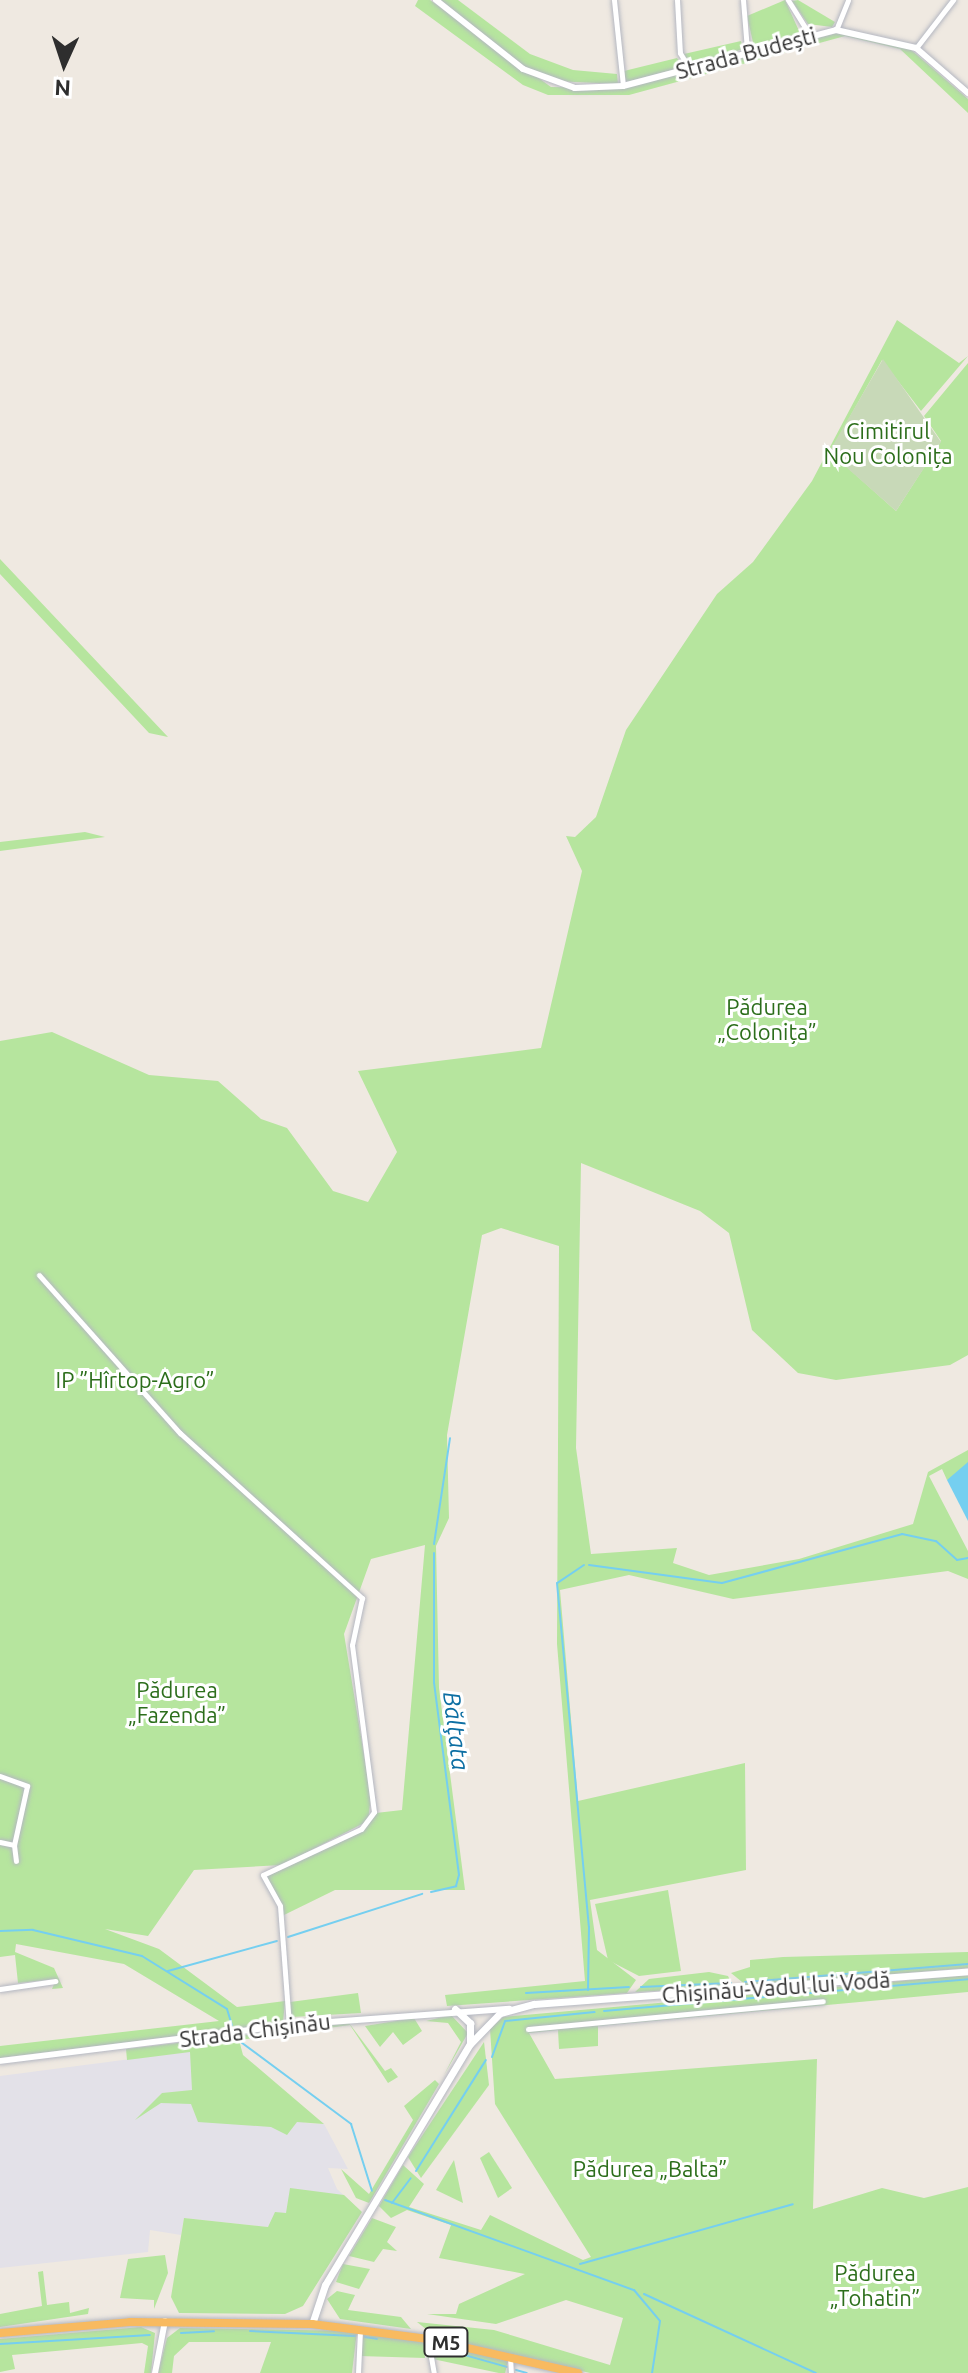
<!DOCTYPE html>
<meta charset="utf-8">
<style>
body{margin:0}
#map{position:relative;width:968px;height:2373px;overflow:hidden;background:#efe9e1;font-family:Ubuntu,sans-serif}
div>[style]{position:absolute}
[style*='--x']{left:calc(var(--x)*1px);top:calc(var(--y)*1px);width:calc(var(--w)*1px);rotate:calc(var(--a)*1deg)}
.industrial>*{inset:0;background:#e3e1e8}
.green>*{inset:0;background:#b6e59e;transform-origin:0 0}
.cemetery>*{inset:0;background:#c8d9b8}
.water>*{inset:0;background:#75cff0}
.stream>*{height:2px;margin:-1px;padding:0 1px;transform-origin:1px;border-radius:1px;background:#75cff0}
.roads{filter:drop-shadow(0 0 2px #b4b7c1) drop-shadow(0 0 2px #b4b7c1)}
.minor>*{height:5px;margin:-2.5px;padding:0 2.5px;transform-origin:2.5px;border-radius:2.5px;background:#fff}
.tertiary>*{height:6px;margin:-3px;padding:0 3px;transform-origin:3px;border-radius:3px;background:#fff}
.secondary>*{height:7px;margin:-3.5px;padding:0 3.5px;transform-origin:3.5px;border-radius:3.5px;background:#fff}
.trunk>*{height:8px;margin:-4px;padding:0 4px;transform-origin:4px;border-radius:4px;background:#f8ba60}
span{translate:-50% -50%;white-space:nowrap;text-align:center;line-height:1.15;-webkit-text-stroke:6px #fff;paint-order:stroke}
.shield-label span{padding:2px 6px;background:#fff;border:2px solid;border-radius:6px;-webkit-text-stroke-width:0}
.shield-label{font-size:20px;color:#2e2e2e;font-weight:700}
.street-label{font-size:22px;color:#2e2e2e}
.park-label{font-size:22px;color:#2c6e1b}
.water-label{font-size:24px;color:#0d6fa3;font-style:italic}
.north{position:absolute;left:24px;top:24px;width:80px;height:80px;-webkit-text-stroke:6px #fff;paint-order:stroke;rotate:183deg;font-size:22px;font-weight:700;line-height:32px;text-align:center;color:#2e2e2e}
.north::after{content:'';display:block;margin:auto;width:28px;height:36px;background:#2e2e2e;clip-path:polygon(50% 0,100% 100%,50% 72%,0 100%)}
</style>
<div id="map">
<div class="industrial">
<div style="clip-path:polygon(231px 2046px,305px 2123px,324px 2124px,348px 2169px,328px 2168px,337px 2189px,362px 2212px,268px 2227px,184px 2218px,181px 2235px,150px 2230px,148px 2252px,0 2268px,0 2076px)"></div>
</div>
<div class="green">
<div style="clip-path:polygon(418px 0,430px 0,551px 87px,625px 88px,837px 33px,891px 41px,909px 48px,968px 99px,968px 113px,900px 49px,845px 36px,629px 95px,548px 95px,523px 85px,415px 6px)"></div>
<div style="clip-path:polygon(441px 0,458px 0,530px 54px,573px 70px,617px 74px,618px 84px,554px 81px,517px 63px)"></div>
<div style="clip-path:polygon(785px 0,800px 33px,754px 47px,747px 16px)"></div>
<div style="clip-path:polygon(798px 0,835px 22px,832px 27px,808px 24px,792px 1px)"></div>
<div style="clip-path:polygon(741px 41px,743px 49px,691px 65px,684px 54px)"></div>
<div style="clip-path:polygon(677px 58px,684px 67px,626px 82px,624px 71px)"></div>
<div style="clip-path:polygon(897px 320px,959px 363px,968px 356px,921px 411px,882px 360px,830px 452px,896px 511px,941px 441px,924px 416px,968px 363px,968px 1355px,950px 1365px,836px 1380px,798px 1373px,752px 1330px,729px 1233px,700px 1211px,581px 1163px,576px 1448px,591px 1554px,677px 1548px,673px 1563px,709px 1575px,799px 1559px,913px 1524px,928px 1472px,968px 1450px,968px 1472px,947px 1480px,942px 1469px,929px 1476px,968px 1551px,968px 1579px,948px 1571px,733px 1599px,629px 1575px,560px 1590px,578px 1801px,745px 1763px,746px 1870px,590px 1900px,597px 1950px,636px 1980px,627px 1993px,447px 2006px,445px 1995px,585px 1981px,557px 1644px,559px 1246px,501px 1228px,482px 1235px,447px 1435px,449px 1518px,436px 1546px,439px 1688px,465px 1890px,335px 1890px,284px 1915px,266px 1877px,361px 1831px,376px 1813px,402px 1810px,425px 1545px,371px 1559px,344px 1634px,371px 1797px,368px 1821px,282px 1865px,194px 1870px,148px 1936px,105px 1929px,159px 1949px,237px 2007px,285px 2001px,283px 2023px,0 2058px,0 2046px,219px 2021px,124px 1964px,16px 1944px,15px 1952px,54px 1968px,63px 1988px,52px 1989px,56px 1979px,18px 1983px,15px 1955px,0 1957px,0 1041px,52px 1032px,149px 1075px,218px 1081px,261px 1119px,287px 1128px,333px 1191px,368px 1202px,397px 1152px,358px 1071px,541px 1048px,582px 871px,566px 836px,575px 837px,596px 817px,626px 730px,717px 594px,753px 562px,812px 481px)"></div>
<div style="clip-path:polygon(0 559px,67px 630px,168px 737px,149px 733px,0 574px)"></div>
<div style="clip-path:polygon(85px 832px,105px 837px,0 851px,0 842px)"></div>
<div style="clip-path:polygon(668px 1890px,681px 1971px,639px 1976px,608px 1960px,595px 1904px)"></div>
<div style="clip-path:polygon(968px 1952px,968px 1968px,747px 1986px,731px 1973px,750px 1967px,750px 1960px,783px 1957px)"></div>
<div style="clip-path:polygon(709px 1972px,728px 1976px,733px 1987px,635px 1992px,649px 1979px)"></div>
<div style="clip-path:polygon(968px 1975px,968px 1992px,598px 2026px,598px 2046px,559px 2049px,558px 2030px,529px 2033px,555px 2079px,817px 2059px,813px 2209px,882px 2188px,924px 2198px,968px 2187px,968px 2373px,590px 2373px,436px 2337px,417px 2322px,494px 2330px,610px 2365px,623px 2318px,566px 2300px,496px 2324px,427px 2314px,456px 2314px,459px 2304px,525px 2274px,439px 2258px,451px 2225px,407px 2210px,391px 2218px,379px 2206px,403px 2165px,424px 2184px,409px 2207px,481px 2230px,490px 2215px,583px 2260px,591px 2257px,495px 2104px,490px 2029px,503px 2017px)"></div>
<div style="clip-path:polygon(358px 1993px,361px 2013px,292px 2017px,290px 2002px)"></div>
<div style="clip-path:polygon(451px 2015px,468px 2033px,444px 2075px,461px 2042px,448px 2023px,426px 2021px)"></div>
<div style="clip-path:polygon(414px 2018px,422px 2031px,403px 2045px,393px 2032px,380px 2047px,365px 2026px)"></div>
<div style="clip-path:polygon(349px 2023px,385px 2071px,391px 2068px,398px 2077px,388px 2083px,350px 2025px,239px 2040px,243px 2055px,324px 2124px,297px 2122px,287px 2135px,271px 2127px,198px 2122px,191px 2104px,161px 2103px,135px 2120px,162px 2093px,192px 2090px,190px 2052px,127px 2060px,126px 2049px)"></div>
<div style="clip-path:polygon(484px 2042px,489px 2085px,421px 2178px,408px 2157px)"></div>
<div style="clip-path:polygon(435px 2080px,439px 2084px,369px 2203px,356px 2198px,341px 2169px,369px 2194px,413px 2120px,404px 2106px)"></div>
<div style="clip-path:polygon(489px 2152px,512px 2188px,498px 2198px,480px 2158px)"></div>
<div style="clip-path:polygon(454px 2160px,463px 2203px,436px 2190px)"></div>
<div style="clip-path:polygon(290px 2188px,344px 2195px,362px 2212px,303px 2306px,285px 2314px,179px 2313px,171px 2297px,184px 2218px,268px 2227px,275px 2212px,286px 2213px)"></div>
<div style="clip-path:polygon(372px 2218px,396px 2227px,387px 2242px,397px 2251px,383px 2249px,374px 2262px,349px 2256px)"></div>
<div style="clip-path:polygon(165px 2255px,168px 2273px,154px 2309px,154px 2300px,120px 2298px,128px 2259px)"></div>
<div style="clip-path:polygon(343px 2264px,370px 2269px,359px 2289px,336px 2282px)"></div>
<div style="clip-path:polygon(43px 2271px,47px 2305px,69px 2302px,70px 2313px,89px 2308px,88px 2314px,0 2327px,0 2314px,42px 2306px,38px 2272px)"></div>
<div style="clip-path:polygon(337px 2291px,355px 2295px,348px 2310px,401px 2317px,411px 2329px,340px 2319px,327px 2299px)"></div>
<div style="clip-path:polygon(141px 2327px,155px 2333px,151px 2373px,144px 2373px,148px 2346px,142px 2343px,12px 2355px,15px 2369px,0 2372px,0 2339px)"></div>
<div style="clip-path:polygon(180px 2328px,357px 2331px,352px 2373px,260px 2373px,271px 2342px,189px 2342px,174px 2356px,172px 2373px,158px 2373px,167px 2338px)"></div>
<div style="clip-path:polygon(362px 2332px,424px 2341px,425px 2358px,359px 2356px)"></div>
<div style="left:430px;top:2342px;width:80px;height:16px;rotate:12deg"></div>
</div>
<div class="cemetery">
<div style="clip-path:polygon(883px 359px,941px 442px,896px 511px,829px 452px)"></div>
</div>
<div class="water">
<div style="clip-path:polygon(968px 1462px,968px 1521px,947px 1480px)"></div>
</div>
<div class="stream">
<div style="--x:434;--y:1544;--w:107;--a:-81.4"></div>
<div style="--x:584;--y:1565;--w:32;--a:146"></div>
<div style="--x:557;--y:1583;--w:345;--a:84.7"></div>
<div style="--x:589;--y:1927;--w:63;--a:90.9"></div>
<div style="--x:589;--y:1565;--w:134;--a:7.7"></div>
<div style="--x:722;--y:1583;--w:187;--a:-15.2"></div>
<div style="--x:902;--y:1534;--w:35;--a:12"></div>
<div style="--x:936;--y:1541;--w:28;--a:42"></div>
<div style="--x:957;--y:1560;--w:11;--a:-10"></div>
<div style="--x:431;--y:1892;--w:26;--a:-13"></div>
<div style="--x:456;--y:1886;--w:11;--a:-75"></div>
<div style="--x:459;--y:1875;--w:194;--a:-97.4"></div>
<div style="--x:434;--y:1683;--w:130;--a:-90"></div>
<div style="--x:0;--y:1931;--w:33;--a:-2"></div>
<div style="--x:33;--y:1930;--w:112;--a:13.4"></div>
<div style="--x:142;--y:1956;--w:100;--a:31.9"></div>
<div style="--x:227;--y:2009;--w:17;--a:73"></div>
<div style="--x:288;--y:1937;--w:141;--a:-17.8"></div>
<div style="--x:168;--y:1971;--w:113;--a:-15.4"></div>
<div style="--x:745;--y:1982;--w:224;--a:-4.6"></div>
<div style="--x:641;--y:1987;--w:90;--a:-2.5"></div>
<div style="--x:526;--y:1993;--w:103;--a:-3.3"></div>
<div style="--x:604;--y:2011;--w:365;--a:-5"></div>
<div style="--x:234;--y:2037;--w:146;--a:36.6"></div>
<div style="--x:351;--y:2124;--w:70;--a:72.6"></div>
<div style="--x:492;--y:2057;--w:38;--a:-70"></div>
<div style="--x:505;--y:2021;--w:90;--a:-5.7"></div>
<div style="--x:416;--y:2171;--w:131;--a:-57.8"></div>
<div style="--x:385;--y:2200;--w:265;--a:19.9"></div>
<div style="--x:634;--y:2290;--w:40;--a:50"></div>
<div style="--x:660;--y:2321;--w:53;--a:98.7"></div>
<div style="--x:392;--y:2203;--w:31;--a:-53"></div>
<div style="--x:580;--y:2264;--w:221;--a:-15.7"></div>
<div style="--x:644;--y:2294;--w:189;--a:24.7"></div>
<div style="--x:250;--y:2331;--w:105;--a:2.7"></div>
<div style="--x:181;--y:2333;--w:33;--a:-3"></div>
<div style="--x:365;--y:2337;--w:12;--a:9"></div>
<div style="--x:0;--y:2344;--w:150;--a:-3.4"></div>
<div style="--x:447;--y:2350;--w:62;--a:15.8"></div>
<div style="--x:516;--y:2370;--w:11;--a:15"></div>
</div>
<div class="roads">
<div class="minor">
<div style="--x:614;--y:0;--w:86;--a:84"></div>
<div style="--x:677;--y:0;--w:53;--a:86.8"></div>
<div style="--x:680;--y:53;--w:17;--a:59"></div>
<div style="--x:743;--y:0;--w:50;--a:85.4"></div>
<div style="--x:788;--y:0;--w:39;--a:58"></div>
<div style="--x:836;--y:30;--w:32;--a:-68"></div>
<div style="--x:916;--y:48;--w:61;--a:-52.4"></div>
<div style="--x:39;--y:1275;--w:212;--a:48.3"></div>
<div style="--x:180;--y:1433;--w:246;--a:42.2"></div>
<div style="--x:362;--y:1598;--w:48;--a:102"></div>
<div style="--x:352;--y:1645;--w:168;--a:82.5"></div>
<div style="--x:374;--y:1812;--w:21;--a:127"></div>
<div style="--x:361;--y:1829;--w:108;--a:154.9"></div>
<div style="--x:263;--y:1875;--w:35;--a:61"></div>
<div style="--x:280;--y:1906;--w:119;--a:85.7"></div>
<div style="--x:0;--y:1776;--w:29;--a:20"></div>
<div style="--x:27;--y:1786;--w:60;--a:102.4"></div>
<div style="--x:0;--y:1842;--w:14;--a:12"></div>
<div style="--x:14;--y:1845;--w:16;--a:83"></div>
<div style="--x:0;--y:1989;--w:56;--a:-8.3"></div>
<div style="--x:528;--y:2029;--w:296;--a:-5.4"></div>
<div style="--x:428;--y:2340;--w:34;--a:80"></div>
<div style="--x:510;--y:2356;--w:17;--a:87"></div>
<div style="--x:358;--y:2373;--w:43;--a:-87.3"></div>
</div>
<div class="tertiary">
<div style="--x:436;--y:0;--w:111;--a:38.4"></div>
<div style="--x:523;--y:69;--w:55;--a:20.1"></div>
<div style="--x:575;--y:88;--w:48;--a:-2.4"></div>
<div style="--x:623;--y:86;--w:220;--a:-14.7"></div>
<div style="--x:836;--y:30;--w:82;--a:12.7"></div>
<div style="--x:916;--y:48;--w:69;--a:40.9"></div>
<div style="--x:0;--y:2061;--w:291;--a:-7.1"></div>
<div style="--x:289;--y:2025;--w:221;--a:-4.2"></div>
<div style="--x:155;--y:2373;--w:53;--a:-79.1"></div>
</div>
<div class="secondary">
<div style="--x:455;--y:2009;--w:21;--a:43"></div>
<div style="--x:470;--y:2023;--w:20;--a:90"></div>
<div style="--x:312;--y:2324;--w:41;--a:-71.6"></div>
<div style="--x:325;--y:2285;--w:281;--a:-59"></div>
<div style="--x:470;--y:2044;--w:43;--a:-45.9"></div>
<div style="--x:500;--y:2013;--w:35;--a:-15"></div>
<div style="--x:534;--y:2004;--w:435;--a:-4.3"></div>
</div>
<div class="trunk">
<div style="--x:0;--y:2333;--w:130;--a:-4.8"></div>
<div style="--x:130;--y:2322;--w:182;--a:0.6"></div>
<div style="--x:312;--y:2324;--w:117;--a:7.4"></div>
<div style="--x:428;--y:2339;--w:154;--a:12.8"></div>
</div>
</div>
<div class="shield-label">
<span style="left:446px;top:2342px">M5</span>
</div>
<div class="street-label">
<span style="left:746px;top:53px;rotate:-15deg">Strada Budești</span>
<span style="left:776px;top:1987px;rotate:-4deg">Chișinău-Vadul lui Vodă</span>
<span style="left:255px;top:2030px;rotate:-7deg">Strada Chișinău</span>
</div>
<div class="park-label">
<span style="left:888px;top:443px">Cimitirul<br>Nou Colonița</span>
<span style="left:767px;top:1019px">Pădurea<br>„Colonița”</span>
<span style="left:135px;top:1380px">IP ”Hîrtop-Agro”</span>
<span style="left:177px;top:1702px">Pădurea<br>„Fazenda”</span>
<span style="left:650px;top:2169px">Pădurea „Balta”</span>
<span style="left:875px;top:2285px">Pădurea<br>„Tohatin”</span>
</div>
<div class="water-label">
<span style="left:456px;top:1731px;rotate:83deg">Bălţata</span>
</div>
<div class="north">N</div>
</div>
